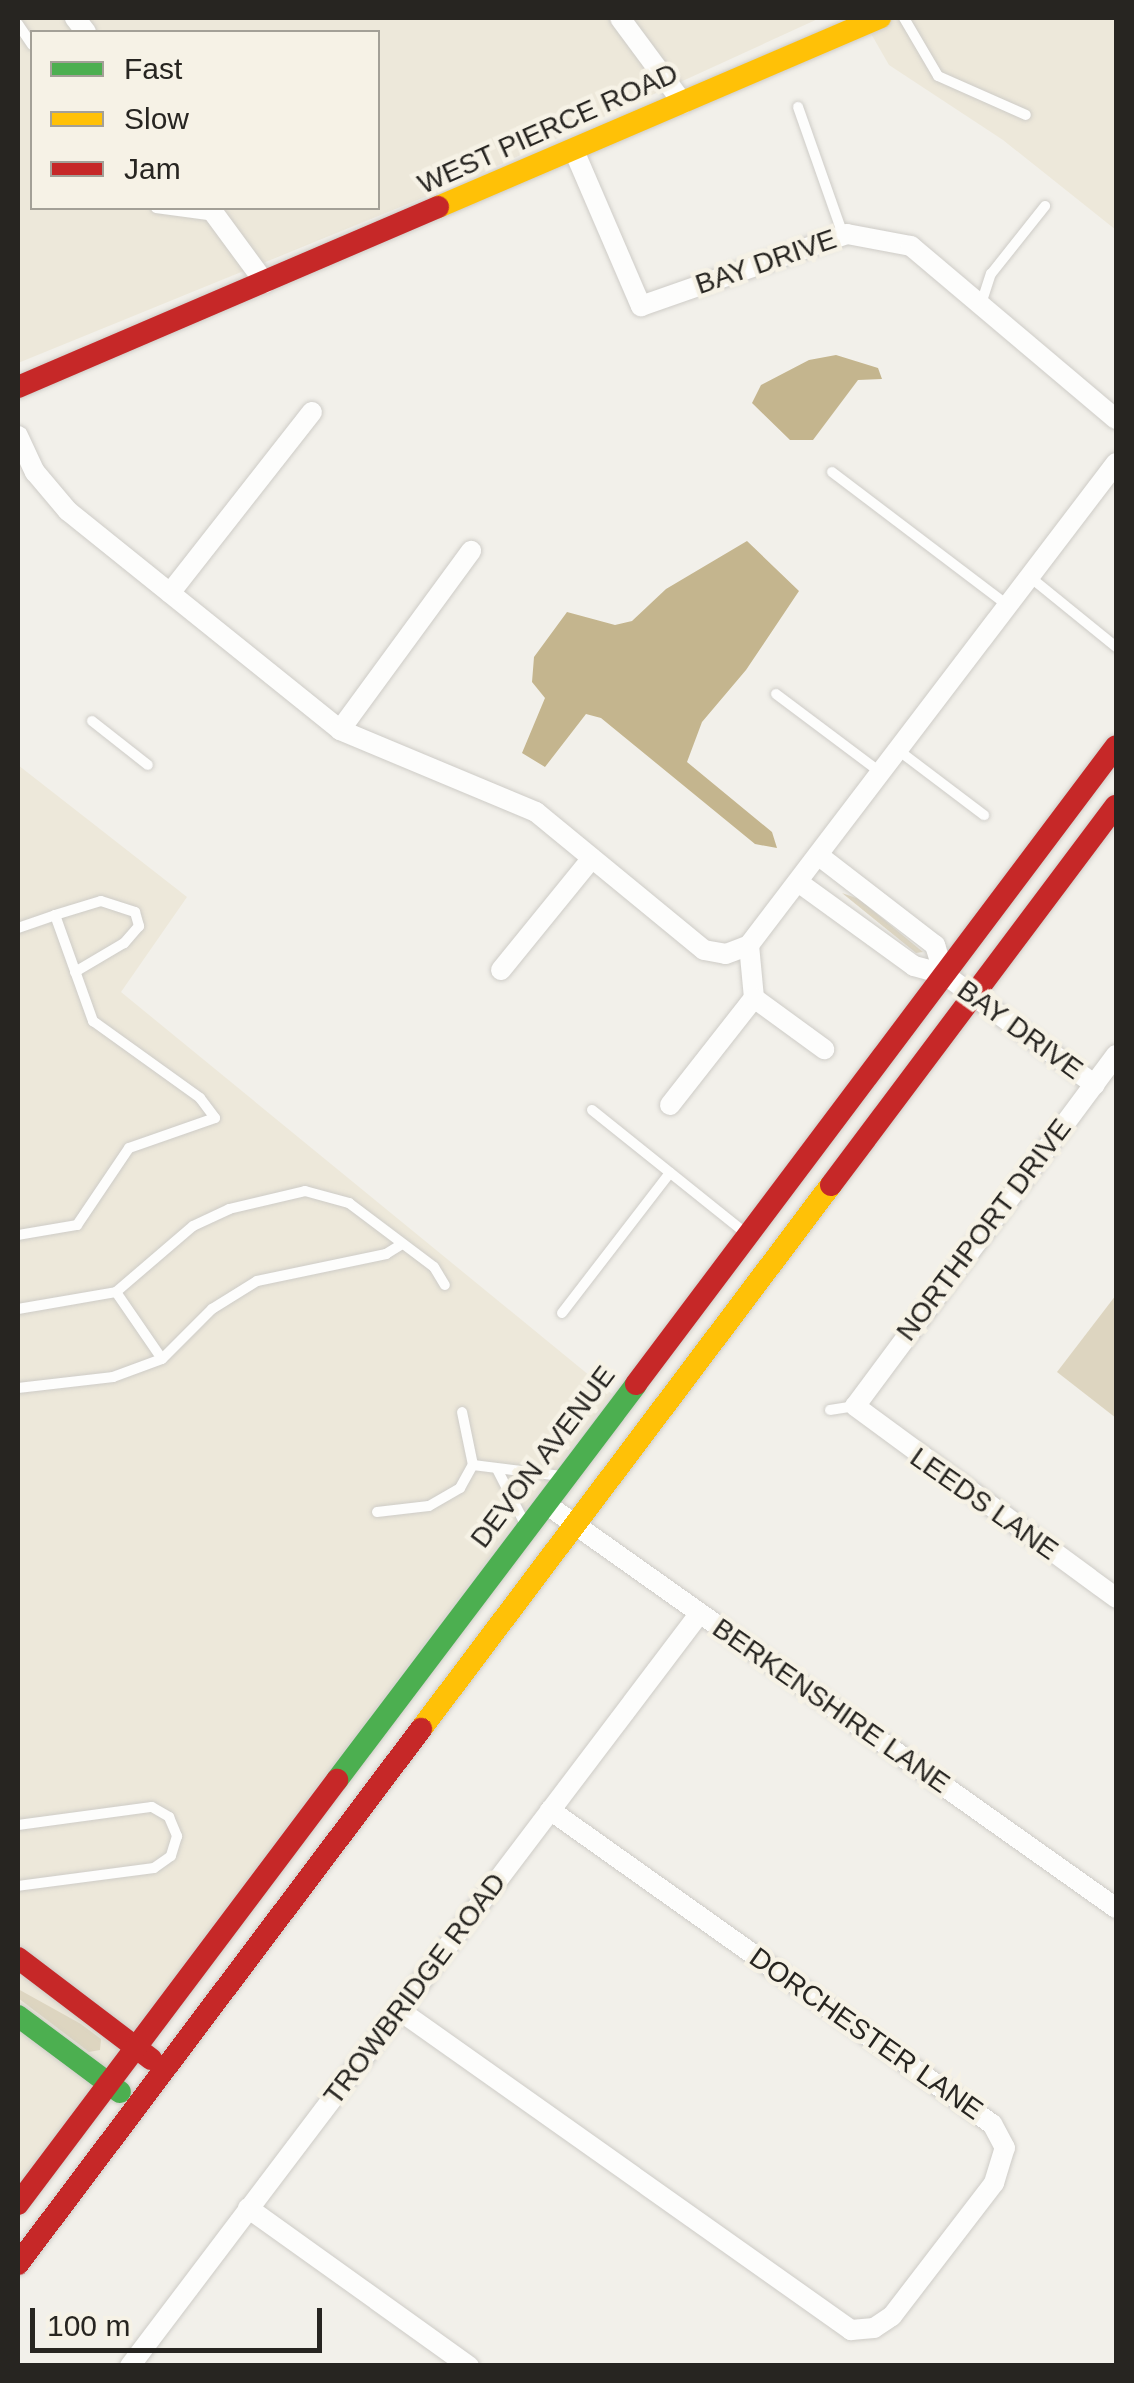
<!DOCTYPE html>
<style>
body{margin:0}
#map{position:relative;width:1134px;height:2383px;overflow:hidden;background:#f2f0ea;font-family:Helvetica,sans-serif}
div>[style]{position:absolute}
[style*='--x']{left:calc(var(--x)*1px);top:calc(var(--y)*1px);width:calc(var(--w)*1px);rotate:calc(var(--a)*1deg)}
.built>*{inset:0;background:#ede8da}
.green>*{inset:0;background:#ddd5c0}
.water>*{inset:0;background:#c4b58e}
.roads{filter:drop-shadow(0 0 2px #ceccc7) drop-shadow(0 0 2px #ceccc7)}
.lane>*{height:10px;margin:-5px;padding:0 5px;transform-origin:5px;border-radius:5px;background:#fdfdfc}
.street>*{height:20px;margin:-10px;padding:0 10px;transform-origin:10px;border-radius:10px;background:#fdfdfc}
.fast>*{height:22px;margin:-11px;padding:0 11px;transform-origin:11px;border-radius:11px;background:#4caf50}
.slow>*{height:22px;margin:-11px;padding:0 11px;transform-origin:11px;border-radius:11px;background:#ffc107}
.jam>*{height:22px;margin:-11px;padding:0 11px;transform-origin:11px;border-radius:11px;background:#c62828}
span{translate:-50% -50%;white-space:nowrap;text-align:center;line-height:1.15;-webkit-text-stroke:9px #f6f2e6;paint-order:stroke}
.street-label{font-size:28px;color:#272521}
.frame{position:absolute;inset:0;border:20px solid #272521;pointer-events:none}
.legend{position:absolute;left:30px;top:30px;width:350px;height:180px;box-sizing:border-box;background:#f6f2e6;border:2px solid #a3a097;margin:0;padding:12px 18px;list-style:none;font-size:30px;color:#272521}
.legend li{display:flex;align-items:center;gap:20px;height:50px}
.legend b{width:50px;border:2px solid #a3a097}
.scale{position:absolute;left:30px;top:2308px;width:292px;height:45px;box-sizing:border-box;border:5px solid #272521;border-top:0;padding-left:12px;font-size:30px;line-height:35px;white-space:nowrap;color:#272521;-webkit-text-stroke:8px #f6f2e6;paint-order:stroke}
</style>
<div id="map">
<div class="built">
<div style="clip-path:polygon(evenodd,18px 18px,820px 18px,464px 181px,18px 363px,18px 18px,32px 32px,378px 32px,378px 208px,32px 208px,32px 32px)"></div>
<div style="clip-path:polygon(862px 18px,1116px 18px,1116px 230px,1003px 140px,889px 65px)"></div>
<div style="clip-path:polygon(18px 765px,187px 897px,121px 992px,612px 1394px,18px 2185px)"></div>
</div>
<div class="green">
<div style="clip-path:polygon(842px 893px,859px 899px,923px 952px,916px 953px)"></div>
<div style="clip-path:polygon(1116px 1295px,1116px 1418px,1057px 1372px)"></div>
<div style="clip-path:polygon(18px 1989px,81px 2024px,101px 2039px,100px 2050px,89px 2052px,18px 1998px)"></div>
</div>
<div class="water">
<div style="clip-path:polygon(836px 355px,878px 368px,882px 379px,858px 380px,813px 440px,790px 440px,752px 403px,761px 385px,809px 360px)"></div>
<div style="clip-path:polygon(747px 541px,799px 591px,746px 670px,702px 722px,687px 762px,772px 832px,777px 848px,755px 844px,601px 718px,586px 714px,545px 767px,522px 753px,545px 698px,532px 682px,534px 657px,567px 612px,615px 625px,632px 621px,666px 589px)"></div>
</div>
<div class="roads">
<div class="lane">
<div style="--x:904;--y:18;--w:67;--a:59.6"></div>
<div style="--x:938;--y:76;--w:96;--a:23.9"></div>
<div style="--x:18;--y:24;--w:25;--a:56"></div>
<div style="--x:798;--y:107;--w:136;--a:70.6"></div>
<div style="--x:156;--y:208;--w:60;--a:7.7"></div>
<div style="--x:981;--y:304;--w:32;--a:-72"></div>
<div style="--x:991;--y:274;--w:87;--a:-51.5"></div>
<div style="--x:832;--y:472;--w:220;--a:37.2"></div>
<div style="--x:1030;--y:577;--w:111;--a:39.1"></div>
<div style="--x:776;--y:694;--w:130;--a:36.9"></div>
<div style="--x:92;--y:721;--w:71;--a:38.2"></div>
<div style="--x:898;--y:750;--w:108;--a:37.1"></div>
<div style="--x:55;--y:915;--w:48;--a:-16.9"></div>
<div style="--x:101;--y:901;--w:36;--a:18"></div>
<div style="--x:135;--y:912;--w:15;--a:74"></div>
<div style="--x:139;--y:926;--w:23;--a:131"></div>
<div style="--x:124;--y:943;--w:57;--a:149.4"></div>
<div style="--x:18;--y:928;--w:39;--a:-19"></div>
<div style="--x:55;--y:915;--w:113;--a:70.3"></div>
<div style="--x:93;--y:1021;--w:132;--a:35.7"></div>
<div style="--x:200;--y:1098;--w:25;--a:53"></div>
<div style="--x:215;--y:1118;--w:91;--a:160.8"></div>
<div style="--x:129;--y:1148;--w:93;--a:124"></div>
<div style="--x:77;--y:1225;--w:60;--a:170.4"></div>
<div style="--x:592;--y:1110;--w:198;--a:38.7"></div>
<div style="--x:116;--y:1292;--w:81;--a:55.5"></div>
<div style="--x:18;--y:1309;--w:99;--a:-9.8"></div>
<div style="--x:116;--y:1292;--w:101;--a:-40.6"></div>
<div style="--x:193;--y:1226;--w:40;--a:-25"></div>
<div style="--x:229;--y:1209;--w:78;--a:-13.3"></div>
<div style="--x:305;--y:1191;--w:46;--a:15.3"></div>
<div style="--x:349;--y:1203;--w:106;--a:37"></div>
<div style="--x:434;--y:1267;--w:21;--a:59"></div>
<div style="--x:562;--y:1313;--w:177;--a:-52.4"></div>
<div style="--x:18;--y:1388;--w:96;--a:-6.6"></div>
<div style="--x:113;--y:1377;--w:52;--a:-20.2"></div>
<div style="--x:162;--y:1359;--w:71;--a:-45"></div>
<div style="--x:212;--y:1309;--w:53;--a:-31.9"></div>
<div style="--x:257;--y:1281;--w:132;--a:-11.8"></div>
<div style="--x:386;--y:1254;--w:19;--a:-32"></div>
<div style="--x:830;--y:1410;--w:24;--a:-9"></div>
<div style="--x:473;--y:1465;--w:89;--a:7.1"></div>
<div style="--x:497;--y:1469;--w:64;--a:63"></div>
<div style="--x:377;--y:1512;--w:52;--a:-6.6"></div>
<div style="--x:429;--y:1506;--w:36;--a:-30"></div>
<div style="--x:460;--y:1488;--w:26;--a:-61"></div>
<div style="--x:473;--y:1465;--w:54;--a:-101.7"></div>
<div style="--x:18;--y:1825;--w:135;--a:-7.7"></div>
<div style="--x:152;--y:1807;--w:20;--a:30"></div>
<div style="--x:169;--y:1817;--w:21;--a:67"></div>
<div style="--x:177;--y:1836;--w:21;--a:107"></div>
<div style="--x:171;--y:1856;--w:21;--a:145"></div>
<div style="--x:154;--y:1868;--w:137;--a:172.5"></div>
</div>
<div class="street">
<div style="--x:75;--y:18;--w:18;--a:52"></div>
<div style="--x:620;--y:18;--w:106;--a:53.5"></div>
<div style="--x:575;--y:153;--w:167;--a:66.7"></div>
<div style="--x:641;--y:306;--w:218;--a:-19.3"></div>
<div style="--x:847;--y:234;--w:65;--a:10.6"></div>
<div style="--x:911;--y:246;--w:268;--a:40.2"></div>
<div style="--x:210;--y:208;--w:93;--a:53.7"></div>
<div style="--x:18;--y:436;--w:40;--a:65"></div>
<div style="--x:35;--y:472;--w:51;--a:49.8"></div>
<div style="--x:68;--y:511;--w:349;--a:38.8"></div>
<div style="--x:340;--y:730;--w:212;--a:22.7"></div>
<div style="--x:536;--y:812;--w:217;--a:39.4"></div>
<div style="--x:704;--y:950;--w:22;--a:10"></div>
<div style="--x:726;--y:954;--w:25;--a:-21"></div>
<div style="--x:749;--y:945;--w:606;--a:-52.71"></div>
<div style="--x:170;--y:593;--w:230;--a:-51.9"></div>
<div style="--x:340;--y:730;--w:222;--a:-53.8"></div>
<div style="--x:818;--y:855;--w:148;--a:37.6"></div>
<div style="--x:935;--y:945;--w:30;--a:73"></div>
<div style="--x:798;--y:882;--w:143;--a:35.9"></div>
<div style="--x:914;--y:966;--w:31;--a:15"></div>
<div style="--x:944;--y:974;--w:187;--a:36.3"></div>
<div style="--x:749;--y:945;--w:53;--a:84.6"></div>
<div style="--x:754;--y:998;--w:87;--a:36.1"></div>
<div style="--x:501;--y:970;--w:144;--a:-50.9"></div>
<div style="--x:1116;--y:1055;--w:437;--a:126.6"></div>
<div style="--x:855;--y:1406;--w:324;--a:36.3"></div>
<div style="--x:670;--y:1105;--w:136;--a:-51.9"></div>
<div style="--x:546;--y:1504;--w:699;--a:35.33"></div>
<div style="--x:399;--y:2010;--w:554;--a:35.3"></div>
<div style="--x:851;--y:2330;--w:23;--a:-5"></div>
<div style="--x:874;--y:2328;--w:22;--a:-34"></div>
<div style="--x:892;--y:2316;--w:168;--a:-52.5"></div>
<div style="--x:994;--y:2183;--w:37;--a:-73"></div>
<div style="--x:1005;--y:2148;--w:27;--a:-118"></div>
<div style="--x:992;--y:2124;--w:542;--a:-144.61"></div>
<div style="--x:248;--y:2208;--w:272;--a:35.6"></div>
<div style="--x:130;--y:2366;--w:944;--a:-52.88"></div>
</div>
<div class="fast">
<div style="--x:337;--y:1780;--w:496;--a:-52.9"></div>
<div style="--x:18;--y:2016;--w:127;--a:36.7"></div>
</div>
<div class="slow">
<div style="--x:438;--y:207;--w:481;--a:-23.2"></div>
<div style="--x:421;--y:1729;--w:681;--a:-53"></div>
</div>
<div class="jam">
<div style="--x:18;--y:387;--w:457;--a:-23.2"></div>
<div style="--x:831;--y:1185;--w:474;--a:-53.1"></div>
<div style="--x:636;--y:1384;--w:798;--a:-53.04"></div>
<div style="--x:18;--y:1958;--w:167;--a:37.2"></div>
<div style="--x:18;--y:2204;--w:531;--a:-53.04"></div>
<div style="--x:18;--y:2264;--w:670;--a:-53.01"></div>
</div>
</div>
<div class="street-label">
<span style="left:548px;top:129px;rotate:-24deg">WEST PIERCE ROAD</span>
<span style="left:766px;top:262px;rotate:-19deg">BAY DRIVE</span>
<span style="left:1020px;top:1030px;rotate:36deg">BAY DRIVE</span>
<span style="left:984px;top:1230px;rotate:-53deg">NORTHPORT DRIVE</span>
<span style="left:543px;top:1457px;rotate:-53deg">DEVON AVENUE</span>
<span style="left:984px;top:1504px;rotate:35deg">LEEDS LANE</span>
<span style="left:831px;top:1706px;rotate:35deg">BERKENSHIRE LANE</span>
<span style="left:415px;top:1989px;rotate:-53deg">TROWBRIDGE ROAD</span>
<span style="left:866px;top:2034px;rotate:35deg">DORCHESTER LANE</span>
</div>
<div class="frame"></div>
<ul class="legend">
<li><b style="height:12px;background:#4caf50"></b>Fast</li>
<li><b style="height:12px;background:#ffc107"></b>Slow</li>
<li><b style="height:12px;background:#c62828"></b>Jam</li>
</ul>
<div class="scale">100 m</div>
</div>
